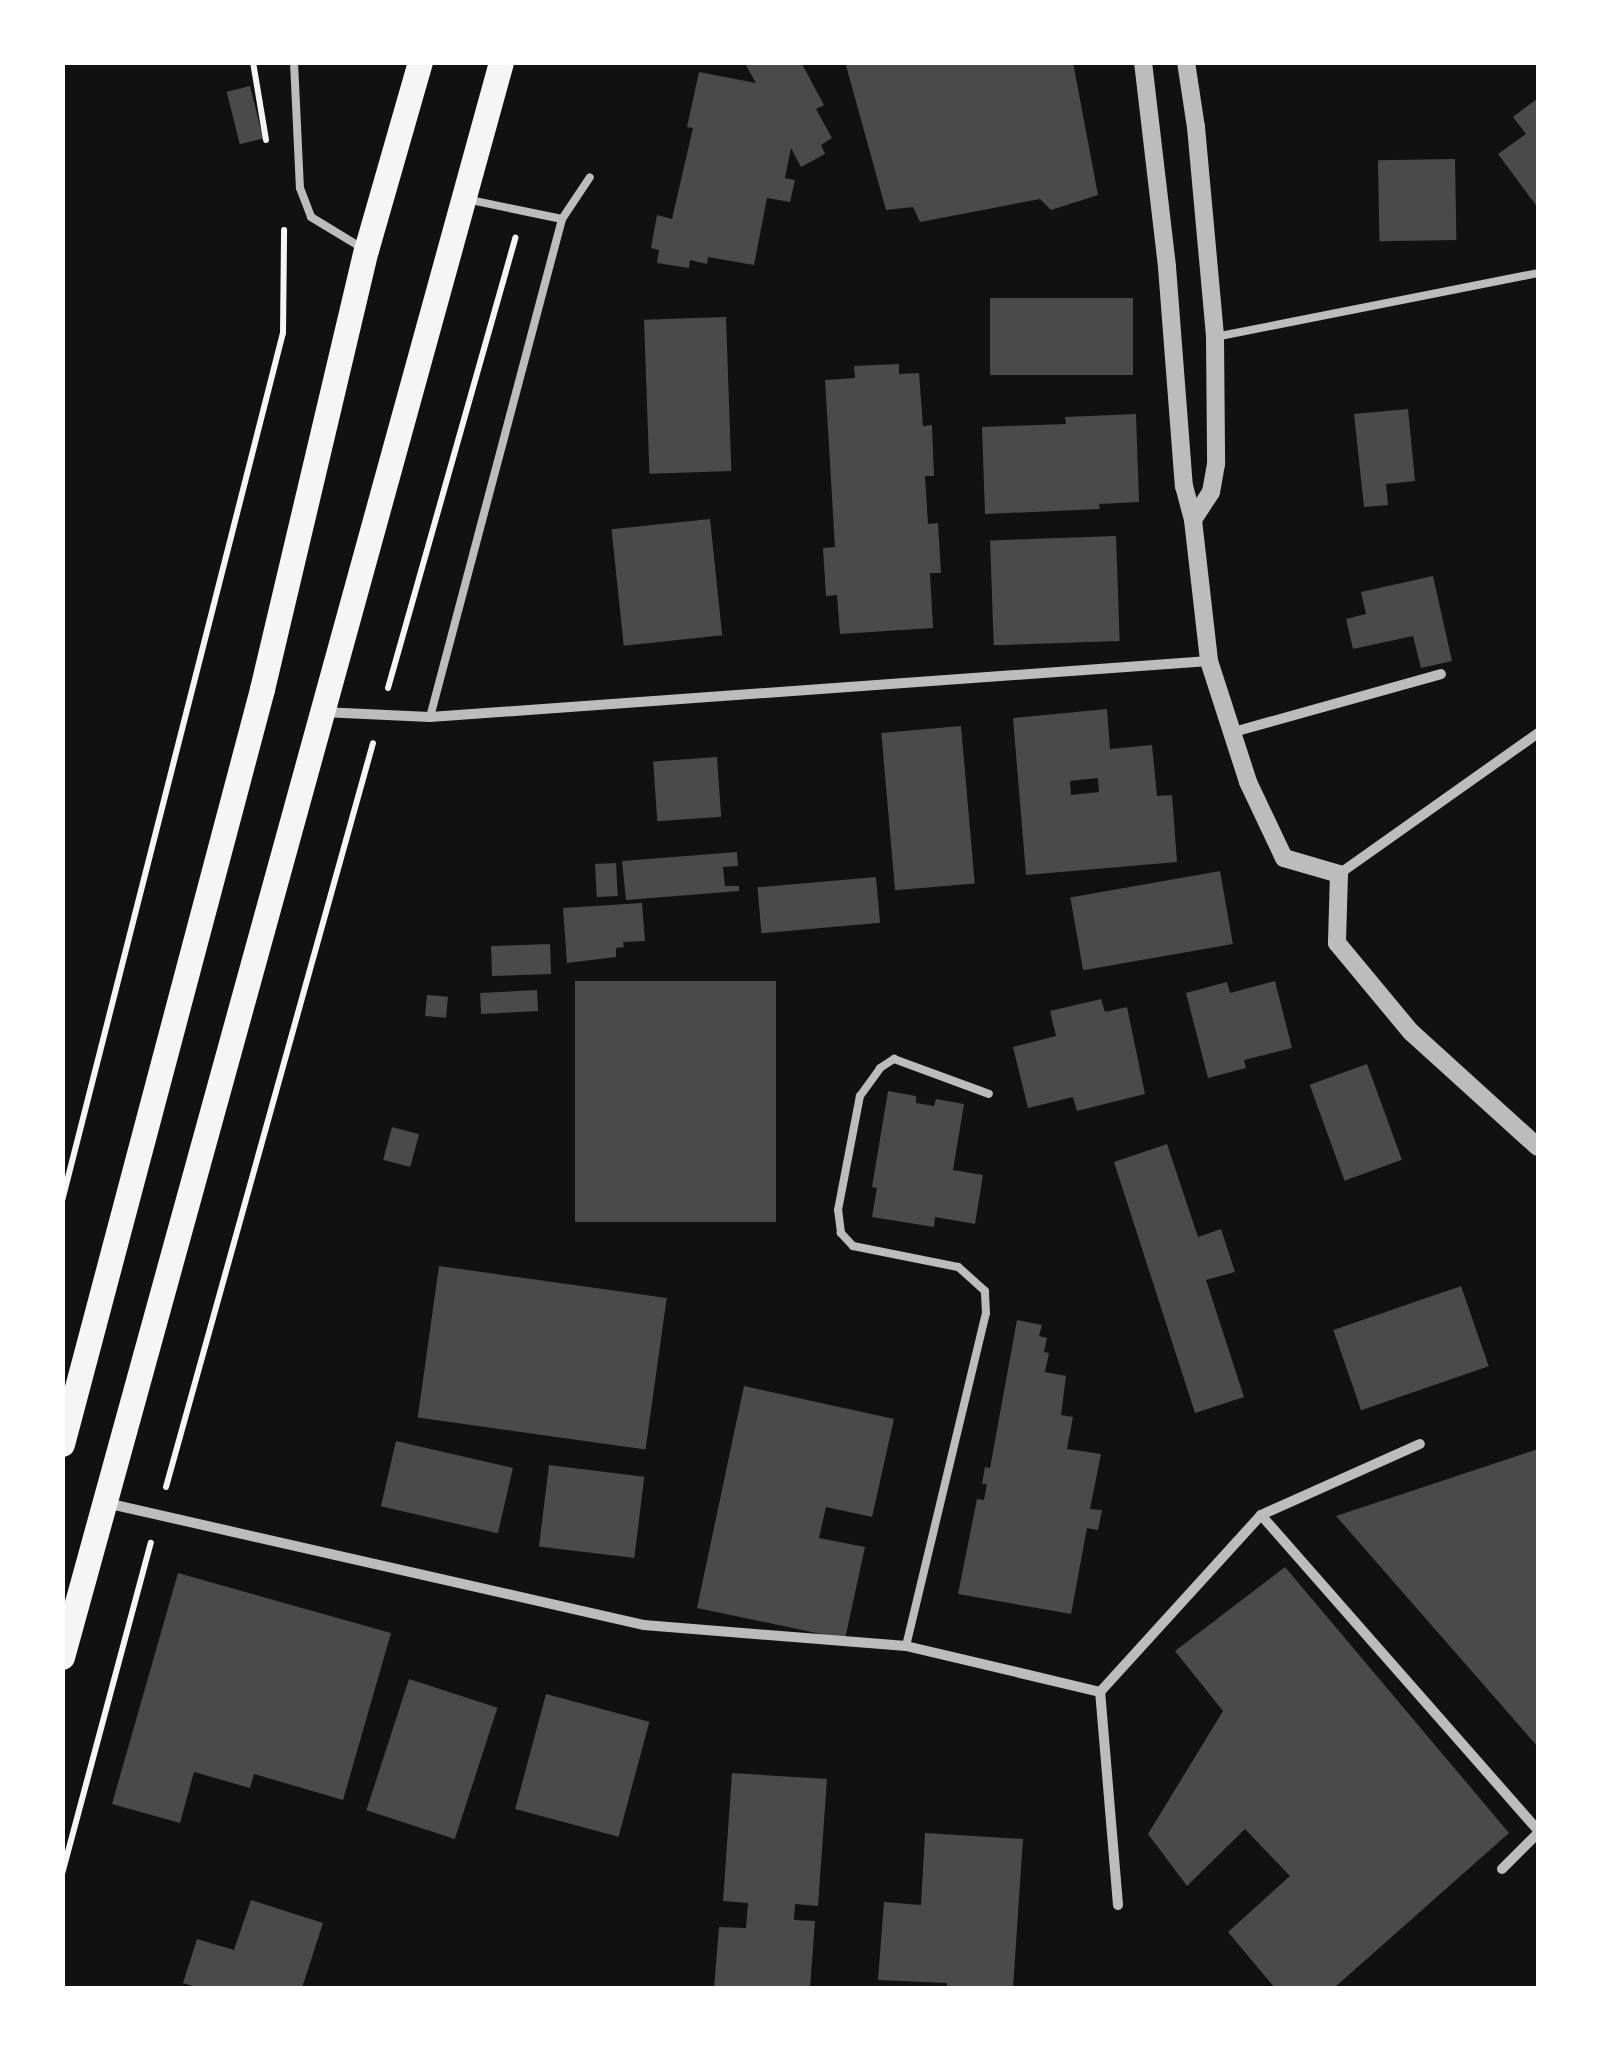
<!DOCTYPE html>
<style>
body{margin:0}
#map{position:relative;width:1601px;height:2051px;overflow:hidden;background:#111;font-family:Poppins,sans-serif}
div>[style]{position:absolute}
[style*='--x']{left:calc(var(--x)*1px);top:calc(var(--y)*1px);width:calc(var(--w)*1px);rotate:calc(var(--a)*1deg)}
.building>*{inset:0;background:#4a4a4a;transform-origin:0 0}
.path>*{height:6px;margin:-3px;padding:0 3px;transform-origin:3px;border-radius:3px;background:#f5f5f5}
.service>*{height:8px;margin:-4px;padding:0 4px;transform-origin:4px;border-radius:4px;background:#bcbcbc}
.minor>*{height:10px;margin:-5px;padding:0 5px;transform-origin:5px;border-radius:5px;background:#bcbcbc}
.tertiary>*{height:18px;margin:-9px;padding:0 9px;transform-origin:9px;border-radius:9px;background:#bcbcbc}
.primary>*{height:25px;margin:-12.5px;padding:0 12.5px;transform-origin:12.5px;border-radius:12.5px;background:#f5f5f5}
span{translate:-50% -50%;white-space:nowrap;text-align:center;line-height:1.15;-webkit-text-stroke:10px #fff;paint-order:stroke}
.frame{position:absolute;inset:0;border:65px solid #fff;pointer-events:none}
</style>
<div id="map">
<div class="building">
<div style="clip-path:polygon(744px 62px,801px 62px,824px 105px,816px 109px,832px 138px,821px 145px,825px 154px,801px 167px,791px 148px,785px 178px,795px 180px,790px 202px,767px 198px,754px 265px,708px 257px,707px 264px,690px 260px,689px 268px,657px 263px,659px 250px,651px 248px,657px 215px,672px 219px,693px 128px,687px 127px,699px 72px,756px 83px)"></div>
<div style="clip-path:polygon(845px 62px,1073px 62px,1098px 195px,1051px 210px,1040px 199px,920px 222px,913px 207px,886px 210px)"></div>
<div style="left:250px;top:86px;width:54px;height:24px;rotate:76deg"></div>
<div style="clip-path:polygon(1538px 98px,1538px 208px,1498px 154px,1526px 134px,1513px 117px)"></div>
<div style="left:1455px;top:159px;width:81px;height:77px;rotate:89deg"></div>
<div style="left:990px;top:298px;width:143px;height:77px"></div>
<div style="left:726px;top:317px;width:154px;height:82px;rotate:88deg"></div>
<div style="clip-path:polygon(899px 364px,899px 374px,919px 373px,923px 426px,932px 425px,934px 476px,925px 476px,928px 524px,938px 523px,941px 573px,930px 573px,933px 628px,840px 634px,837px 595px,826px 596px,823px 548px,835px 547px,825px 380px,855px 378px,854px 366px)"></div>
<div style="clip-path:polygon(1408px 409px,1415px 481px,1386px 484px,1388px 505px,1364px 507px,1354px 414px)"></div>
<div style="clip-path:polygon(1136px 414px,1139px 502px,1099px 504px,1100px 509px,985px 514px,982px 427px,1066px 424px,1065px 417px)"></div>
<div style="left:710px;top:519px;width:117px;height:99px;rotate:84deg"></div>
<div style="left:1116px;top:536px;width:105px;height:126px;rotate:88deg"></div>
<div style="clip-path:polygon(1433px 576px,1452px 661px,1421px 668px,1413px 636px,1353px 649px,1346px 619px,1366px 614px,1361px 592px)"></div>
<div style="clip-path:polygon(evenodd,1107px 709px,1110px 749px,1152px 745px,1157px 796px,1172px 795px,1177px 862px,1026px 875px,1013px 718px,1107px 709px,1098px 778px,1099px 792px,1071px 795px,1070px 781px,1098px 778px)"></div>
<div style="left:961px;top:726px;width:158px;height:80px;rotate:85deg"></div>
<div style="left:717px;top:757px;width:60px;height:64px;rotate:86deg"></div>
<div style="clip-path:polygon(737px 852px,738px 866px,723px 867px,725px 886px,739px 886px,739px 891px,626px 900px,622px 861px)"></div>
<div style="left:616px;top:863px;width:33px;height:21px;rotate:87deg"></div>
<div style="left:1220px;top:871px;width:74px;height:152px;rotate:80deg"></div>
<div style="left:876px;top:877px;width:46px;height:119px;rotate:85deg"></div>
<div style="clip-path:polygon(642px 903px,645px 941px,623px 942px,624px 947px,616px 948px,616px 957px,567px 963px,563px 908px)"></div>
<div style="left:550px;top:944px;width:30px;height:59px;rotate:88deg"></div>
<div style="left:776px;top:981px;width:241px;height:201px;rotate:90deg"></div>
<div style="clip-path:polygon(1275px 981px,1292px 1048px,1244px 1060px,1246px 1068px,1208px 1078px,1186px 993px,1227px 982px,1230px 993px)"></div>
<div style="left:537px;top:990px;width:21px;height:57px;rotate:87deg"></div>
<div style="left:427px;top:995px;width:21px;height:21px;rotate:5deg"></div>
<div style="clip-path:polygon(1101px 999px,1105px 1012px,1127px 1007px,1145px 1094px,1077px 1111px,1073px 1097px,1028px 1108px,1013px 1047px,1056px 1036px,1050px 1011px)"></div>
<div style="left:1367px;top:1064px;width:102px;height:61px;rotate:70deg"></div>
<div style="clip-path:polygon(888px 1091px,916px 1096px,916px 1103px,934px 1106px,936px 1099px,964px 1104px,953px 1170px,983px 1175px,975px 1224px,935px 1217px,934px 1227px,872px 1217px,877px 1188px,872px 1187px)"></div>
<div style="left:392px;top:1127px;width:28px;height:34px;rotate:15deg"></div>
<div style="clip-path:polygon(1167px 1144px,1198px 1237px,1221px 1229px,1235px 1272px,1206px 1280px,1244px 1397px,1195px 1413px,1114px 1162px)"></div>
<div style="left:439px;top:1266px;width:230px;height:153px;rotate:8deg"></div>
<div style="left:1461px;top:1286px;width:85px;height:135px;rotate:71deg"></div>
<div style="clip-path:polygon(1017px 1320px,1042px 1325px,1039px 1336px,1047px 1338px,1044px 1352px,1049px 1353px,1045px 1372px,1066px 1376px,1061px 1415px,1073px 1417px,1067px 1449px,1101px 1454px,1090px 1509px,1102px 1510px,1098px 1530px,1087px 1528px,1071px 1614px,958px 1594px,977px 1499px,984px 1500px,987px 1484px,982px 1484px,985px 1467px,990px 1468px)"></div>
<div style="clip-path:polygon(744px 1386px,894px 1419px,872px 1517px,826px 1507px,819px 1538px,865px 1547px,845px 1639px,697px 1608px)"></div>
<div style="left:396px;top:1441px;width:120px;height:67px;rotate:13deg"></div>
<div style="clip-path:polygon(1538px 1449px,1538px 1747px,1336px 1516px)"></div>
<div style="left:549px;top:1465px;width:96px;height:82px;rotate:7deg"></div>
<div style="clip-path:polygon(1285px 1567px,1509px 1833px,1334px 1988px,1275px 1988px,1228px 1932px,1290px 1876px,1245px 1829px,1187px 1886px,1148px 1834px,1223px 1711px,1175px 1651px)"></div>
<div style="clip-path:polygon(178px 1573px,391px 1633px,343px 1800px,254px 1774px,250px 1788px,194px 1772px,180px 1823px,112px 1804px)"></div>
<div style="left:409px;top:1679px;width:93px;height:138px;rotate:18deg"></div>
<div style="left:546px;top:1694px;width:107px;height:119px;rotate:15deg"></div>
<div style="clip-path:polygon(732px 1773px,827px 1779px,818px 1906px,795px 1904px,794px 1920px,815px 1921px,810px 1988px,714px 1988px,719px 1927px,746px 1928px,748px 1903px,723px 1901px)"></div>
<div style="clip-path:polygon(925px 1833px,1023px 1839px,1013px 1988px,947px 1988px,947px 1983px,878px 1980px,884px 1902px,921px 1905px)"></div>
<div style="clip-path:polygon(251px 1900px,323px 1923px,302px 1988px,199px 1988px,183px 1983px,197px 1939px,234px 1950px)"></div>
</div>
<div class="path">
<div style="--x:253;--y:62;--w:79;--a:80.5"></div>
<div style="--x:388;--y:688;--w:468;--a:-74.2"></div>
<div style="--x:62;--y:1201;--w:896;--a:-75.72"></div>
<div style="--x:283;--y:333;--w:103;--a:-89.4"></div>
<div style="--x:166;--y:1487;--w:772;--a:-74.45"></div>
<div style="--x:62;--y:1874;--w:343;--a:-75"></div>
</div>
<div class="service">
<div style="--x:294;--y:62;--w:126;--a:87.3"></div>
<div style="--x:300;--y:188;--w:31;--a:69"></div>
<div style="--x:311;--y:217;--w:60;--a:31.3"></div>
<div style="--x:562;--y:219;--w:50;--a:-56.3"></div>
<div style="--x:1215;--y:337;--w:329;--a:-11.2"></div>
<div style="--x:430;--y:717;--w:515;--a:-75.15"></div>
<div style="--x:562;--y:219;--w:94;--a:-168.3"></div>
<div style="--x:906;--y:1646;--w:342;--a:-76.5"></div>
<div style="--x:986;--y:1313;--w:22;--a:-93"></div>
<div style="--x:985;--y:1291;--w:36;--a:-138"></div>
<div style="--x:958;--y:1267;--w:107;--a:-168.7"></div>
<div style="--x:853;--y:1246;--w:18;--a:-133"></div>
<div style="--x:841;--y:1233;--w:23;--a:-97"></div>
<div style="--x:838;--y:1210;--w:116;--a:-79.1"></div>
<div style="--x:860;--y:1096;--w:34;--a:-54"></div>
<div style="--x:880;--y:1068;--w:17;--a:-33"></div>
<div style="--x:894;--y:1059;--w:101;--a:20.2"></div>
</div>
<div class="minor">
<div style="--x:322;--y:712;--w:108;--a:2.7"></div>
<div style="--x:430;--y:717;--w:781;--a:-4.11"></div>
<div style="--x:1230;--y:733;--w:219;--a:-15.6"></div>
<div style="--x:1339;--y:874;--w:244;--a:-35.3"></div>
<div style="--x:106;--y:1503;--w:552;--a:12.78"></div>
<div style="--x:644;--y:1625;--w:263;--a:4.6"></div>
<div style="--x:906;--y:1646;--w:199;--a:13.3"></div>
<div style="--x:1261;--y:1515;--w:174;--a:-24.1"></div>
<div style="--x:1502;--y:1869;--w:51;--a:-45"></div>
<div style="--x:1118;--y:1905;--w:214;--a:-94.8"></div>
<div style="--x:1100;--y:1692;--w:239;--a:-47.7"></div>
<div style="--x:1261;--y:1515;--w:419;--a:48.7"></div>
</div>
<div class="tertiary">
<div style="--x:1143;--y:62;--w:206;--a:83.3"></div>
<div style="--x:1167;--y:267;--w:220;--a:85.6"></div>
<div style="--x:1184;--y:486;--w:35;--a:75"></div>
<div style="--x:1193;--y:520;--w:142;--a:83.5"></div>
<div style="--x:1209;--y:661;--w:127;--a:72.1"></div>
<div style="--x:1248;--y:782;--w:84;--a:64.7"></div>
<div style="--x:1284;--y:858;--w:57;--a:16.2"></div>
<div style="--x:1339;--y:874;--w:69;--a:91.7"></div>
<div style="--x:1337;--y:943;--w:116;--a:50.3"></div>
<div style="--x:1411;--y:1032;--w:171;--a:42.2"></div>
<div style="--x:1186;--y:62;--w:66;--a:81.3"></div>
<div style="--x:1196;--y:127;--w:211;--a:84.8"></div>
<div style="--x:1215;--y:337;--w:127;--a:89.5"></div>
<div style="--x:1216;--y:464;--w:28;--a:100"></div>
<div style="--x:1211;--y:492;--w:33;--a:123"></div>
</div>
<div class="primary">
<div style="--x:62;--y:1444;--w:781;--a:-75.16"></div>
<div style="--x:262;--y:689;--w:451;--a:-76.7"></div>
<div style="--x:366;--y:250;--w:196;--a:-74"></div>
<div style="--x:62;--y:1657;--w:1654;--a:-74.61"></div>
</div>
<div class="frame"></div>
</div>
